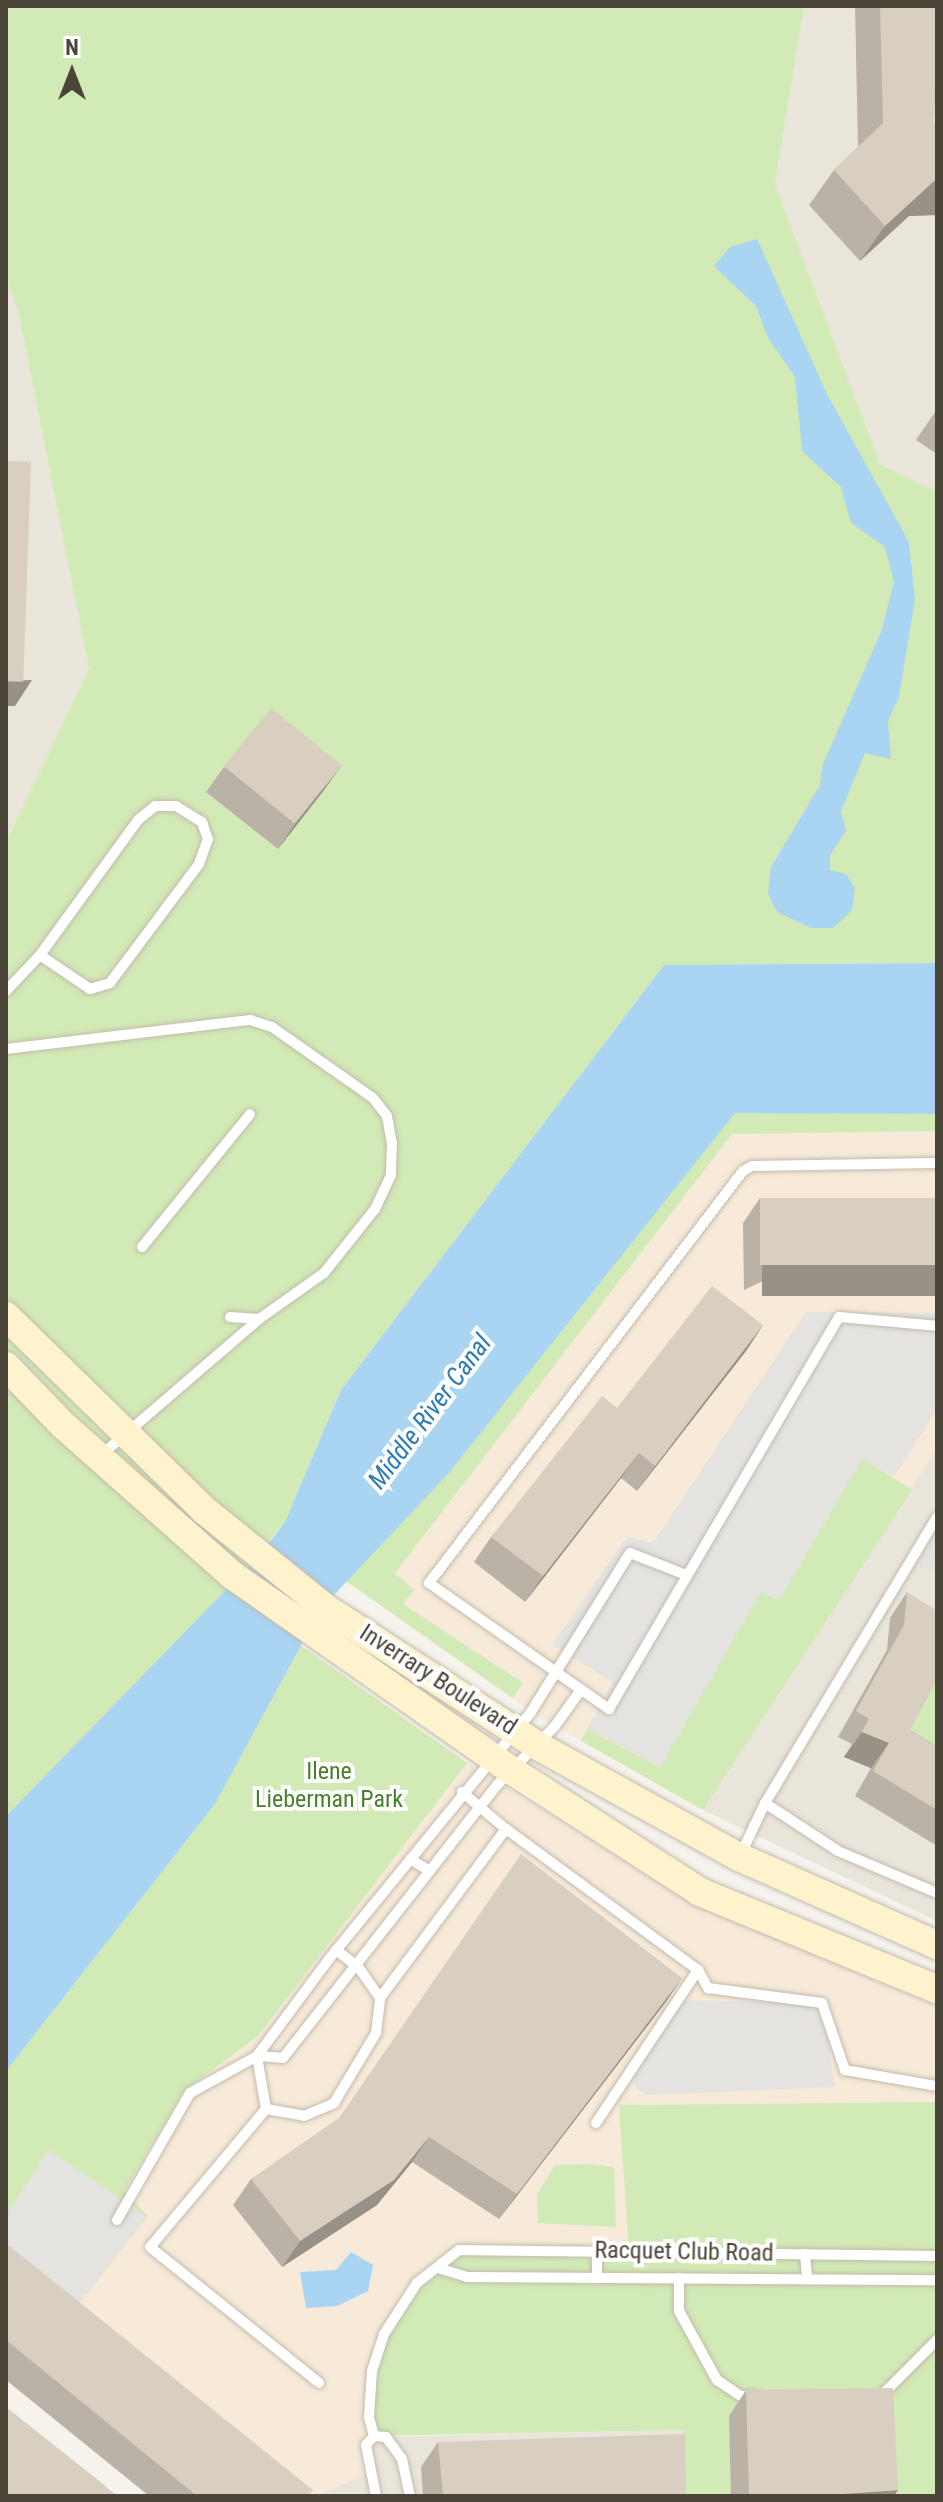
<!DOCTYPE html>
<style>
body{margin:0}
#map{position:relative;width:943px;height:2502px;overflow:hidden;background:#f6f3ec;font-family:"Roboto Condensed",sans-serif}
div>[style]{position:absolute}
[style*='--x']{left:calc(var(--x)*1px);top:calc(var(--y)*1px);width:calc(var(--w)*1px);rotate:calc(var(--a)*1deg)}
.residential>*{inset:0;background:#eae5da}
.commercial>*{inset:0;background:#f7ead8}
.green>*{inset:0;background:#d2eab5}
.parking>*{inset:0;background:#e5e3e0}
.water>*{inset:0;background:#a9d4f2}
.roads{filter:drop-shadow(0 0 2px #c2bbae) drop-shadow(0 0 2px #c2bbae)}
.lane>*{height:10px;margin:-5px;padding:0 5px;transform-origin:5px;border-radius:5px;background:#fff}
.secondary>*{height:28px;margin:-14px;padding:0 14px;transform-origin:14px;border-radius:14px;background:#fff3cd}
.wall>*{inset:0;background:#bab2a6}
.shaded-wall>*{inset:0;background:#979187;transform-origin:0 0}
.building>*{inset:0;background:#d8cfc1;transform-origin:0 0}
span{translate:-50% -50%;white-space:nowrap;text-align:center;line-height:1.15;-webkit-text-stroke:8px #fff;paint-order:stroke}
.street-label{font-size:24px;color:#4b4439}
.park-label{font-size:24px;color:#4a7f2a}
.water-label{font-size:26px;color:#2e7ab2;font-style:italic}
.frame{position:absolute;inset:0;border:8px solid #4b4439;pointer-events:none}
.north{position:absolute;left:32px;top:32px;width:80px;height:80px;-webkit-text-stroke:6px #fff;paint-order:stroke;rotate:0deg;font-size:22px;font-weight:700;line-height:32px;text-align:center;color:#4b4439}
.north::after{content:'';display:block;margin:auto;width:28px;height:36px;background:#4b4439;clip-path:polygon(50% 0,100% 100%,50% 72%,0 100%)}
</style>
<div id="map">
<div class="residential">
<div style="clip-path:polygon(804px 6px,937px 6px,937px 492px,880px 464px,775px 184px)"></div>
<div style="clip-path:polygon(6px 279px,18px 310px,89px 669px,6px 842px)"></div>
<div style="clip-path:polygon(937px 1448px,937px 1921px,703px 1810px)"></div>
<div style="clip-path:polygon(682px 2430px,686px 2496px,317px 2496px,371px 2471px,366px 2445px,386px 2437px)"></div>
</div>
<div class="commercial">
<div style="clip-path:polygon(735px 1113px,937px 1114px,937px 1448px,703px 1810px,531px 1712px,346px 1581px,448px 1474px)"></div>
<div style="clip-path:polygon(467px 1763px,691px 1903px,937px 2006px,937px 2102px,620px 2105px,629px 2251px,374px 2436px,366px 2445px,371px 2471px,317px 2496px,288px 2496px,67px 2319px,123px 2191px,184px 2091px,258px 2036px)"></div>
</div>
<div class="green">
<div style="clip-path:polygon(6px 6px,804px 6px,775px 184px,880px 464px,937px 492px,937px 963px,664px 965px,341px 1390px,285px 1522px,228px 1589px,6px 1816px,6px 842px,89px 669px,18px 310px,6px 279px)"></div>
<div style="clip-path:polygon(735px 1113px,937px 1114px,937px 1131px,732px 1134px,395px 1573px,414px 1590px,403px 1604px,523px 1683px,513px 1698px,346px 1581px)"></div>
<div style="clip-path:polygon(862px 1458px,912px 1490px,703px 1810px,581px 1741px,587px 1729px,660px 1767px,761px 1591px,779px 1600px)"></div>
<div style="clip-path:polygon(293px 1640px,467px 1763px,258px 2036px,184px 2091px,124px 2191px,148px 2216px,67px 2319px,6px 2269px,6px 2071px,215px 1804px)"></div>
<div style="clip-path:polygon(937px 1673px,937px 1782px,892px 1755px)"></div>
<div style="clip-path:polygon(937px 2102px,937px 2496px,686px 2496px,682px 2430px,374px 2436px,372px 2371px,384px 2334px,417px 2283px,459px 2250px,629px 2251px,619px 2105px)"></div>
<div style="clip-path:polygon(589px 2164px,614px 2167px,616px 2227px,538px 2223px,537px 2194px,555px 2165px)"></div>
</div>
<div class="parking">
<div style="clip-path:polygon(806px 1312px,937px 1313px,937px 1409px,894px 1477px,862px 1459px,779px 1601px,761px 1592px,660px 1767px,587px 1729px,613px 1682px,552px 1645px,627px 1537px,653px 1543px)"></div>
<div style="clip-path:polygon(937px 1517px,937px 1577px,913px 1560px)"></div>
<div style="clip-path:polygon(678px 2000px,822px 2003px,835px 2087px,644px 2095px,627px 2076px)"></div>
<div style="clip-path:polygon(48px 2150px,147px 2216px,67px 2319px,6px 2269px,6px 2216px)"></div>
</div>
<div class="water">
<div style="clip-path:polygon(757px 239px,827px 394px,909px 542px,915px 599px,899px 697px,888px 721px,891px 759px,865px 753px,841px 811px,846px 831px,830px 855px,830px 870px,846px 874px,855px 888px,852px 910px,833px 928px,811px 928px,777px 912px,768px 894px,771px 867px,820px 785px,823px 764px,881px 632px,894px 582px,885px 547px,851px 523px,841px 487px,802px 451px,795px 377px,768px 338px,756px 306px,714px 266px,730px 247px)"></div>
<div style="clip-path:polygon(937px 963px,937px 1114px,735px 1113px,448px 1474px,320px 1610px,215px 1804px,6px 2071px,6px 1816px,257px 1558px,285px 1522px,341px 1390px,664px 965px)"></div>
<div style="clip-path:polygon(351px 2252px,373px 2265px,368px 2291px,337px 2306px,306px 2308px,300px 2272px,336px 2270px)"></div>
</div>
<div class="roads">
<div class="lane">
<div style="--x:6;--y:991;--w:50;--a:-46.6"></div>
<div style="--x:40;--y:955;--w:167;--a:-54"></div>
<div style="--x:138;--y:820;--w:22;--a:-39"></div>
<div style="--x:155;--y:806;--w:21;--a:0"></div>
<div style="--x:176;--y:806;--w:31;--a:32"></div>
<div style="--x:202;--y:822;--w:18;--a:71"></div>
<div style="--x:208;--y:839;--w:27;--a:110"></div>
<div style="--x:199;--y:864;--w:149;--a:126.8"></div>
<div style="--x:110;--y:983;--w:21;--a:163"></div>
<div style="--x:90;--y:989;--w:60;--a:-145.8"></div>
<div style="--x:6;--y:1049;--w:246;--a:-6.8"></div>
<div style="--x:250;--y:1020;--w:23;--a:18"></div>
<div style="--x:272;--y:1027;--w:123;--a:35.1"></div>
<div style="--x:373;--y:1098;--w:23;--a:52"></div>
<div style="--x:387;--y:1116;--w:27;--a:80"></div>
<div style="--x:392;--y:1143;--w:32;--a:92"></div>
<div style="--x:391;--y:1175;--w:38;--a:115"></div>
<div style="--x:375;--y:1209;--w:82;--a:128.6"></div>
<div style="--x:324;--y:1273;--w:80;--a:144.7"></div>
<div style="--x:259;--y:1319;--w:29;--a:-176"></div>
<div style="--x:937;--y:1163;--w:185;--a:179.1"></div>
<div style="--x:752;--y:1166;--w:10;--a:151"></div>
<div style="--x:743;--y:1171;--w:518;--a:127.31"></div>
<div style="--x:429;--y:1583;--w:220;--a:35"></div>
<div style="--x:609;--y:1709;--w:454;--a:-59.6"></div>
<div style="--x:839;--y:1317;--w:98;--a:5.2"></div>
<div style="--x:142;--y:1247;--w:171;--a:-50.9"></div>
<div style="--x:100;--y:1456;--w:210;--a:-40.7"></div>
<div style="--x:937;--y:1517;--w:334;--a:121"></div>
<div style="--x:765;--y:1803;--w:87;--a:33.3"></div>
<div style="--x:838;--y:1851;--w:108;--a:23"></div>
<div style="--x:462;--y:1792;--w:57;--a:40.1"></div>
<div style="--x:740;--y:1856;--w:59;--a:-64.7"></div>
<div style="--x:410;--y:1859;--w:23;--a:31"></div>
<div style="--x:698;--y:1970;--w:21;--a:61"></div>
<div style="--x:708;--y:1988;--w:115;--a:7.5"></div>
<div style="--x:822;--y:2003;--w:71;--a:71.1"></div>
<div style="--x:845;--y:2070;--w:93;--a:9.9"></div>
<div style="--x:380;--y:1998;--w:211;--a:-53.3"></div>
<div style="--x:506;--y:1829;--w:238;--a:36.3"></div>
<div style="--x:698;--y:1970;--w:184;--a:123.7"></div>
<div style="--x:257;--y:2056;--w:26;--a:4"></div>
<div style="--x:283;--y:2058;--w:348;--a:-51.9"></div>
<div style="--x:498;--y:1784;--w:81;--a:-45.5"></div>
<div style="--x:555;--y:1726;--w:43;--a:-54.5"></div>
<div style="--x:257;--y:2056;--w:54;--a:80.4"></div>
<div style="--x:266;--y:2109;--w:180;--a:130"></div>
<div style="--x:150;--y:2247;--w:217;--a:38.8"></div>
<div style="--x:266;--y:2109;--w:39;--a:10"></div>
<div style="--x:304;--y:2116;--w:33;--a:-23"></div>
<div style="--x:334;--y:2103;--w:82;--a:-59"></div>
<div style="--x:376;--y:2033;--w:35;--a:-83"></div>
<div style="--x:380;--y:1998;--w:38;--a:-125"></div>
<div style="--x:358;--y:1967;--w:28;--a:-142"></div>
<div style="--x:117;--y:2220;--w:146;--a:-60.1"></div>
<div style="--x:190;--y:2093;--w:77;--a:-28.9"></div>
<div style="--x:257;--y:2056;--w:121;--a:-53.4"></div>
<div style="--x:329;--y:1959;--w:319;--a:-50.7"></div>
<div style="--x:531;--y:1712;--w:187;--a:-58.1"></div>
<div style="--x:630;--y:1553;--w:60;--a:21.4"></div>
<div style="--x:597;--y:2251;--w:27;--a:90"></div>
<div style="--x:805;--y:2254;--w:25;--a:85"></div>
<div style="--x:438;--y:2268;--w:30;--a:17"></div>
<div style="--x:467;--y:2277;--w:470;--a:0.4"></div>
<div style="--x:679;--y:2278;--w:33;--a:90"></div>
<div style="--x:679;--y:2311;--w:79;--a:61.2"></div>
<div style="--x:717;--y:2380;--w:29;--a:34"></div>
<div style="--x:741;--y:2396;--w:15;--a:0"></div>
<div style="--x:882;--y:2395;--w:78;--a:-45"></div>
<div style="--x:374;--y:2436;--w:20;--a:-105"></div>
<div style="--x:369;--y:2417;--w:46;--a:-86.3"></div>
<div style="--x:372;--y:2371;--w:39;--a:-72"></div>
<div style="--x:384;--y:2334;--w:61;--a:-57.1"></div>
<div style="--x:417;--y:2283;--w:53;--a:-38.2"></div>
<div style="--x:459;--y:2250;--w:478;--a:0.7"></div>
<div style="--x:374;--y:2436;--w:12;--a:5"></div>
<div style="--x:386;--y:2437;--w:27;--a:54"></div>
<div style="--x:402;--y:2459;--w:38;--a:78"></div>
<div style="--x:374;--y:2436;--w:12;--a:132"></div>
<div style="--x:366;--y:2445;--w:52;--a:78.9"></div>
</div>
<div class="secondary">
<div style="--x:6;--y:1316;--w:277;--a:44.4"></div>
<div style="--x:204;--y:1510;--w:154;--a:38.9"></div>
<div style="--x:324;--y:1607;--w:255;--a:33"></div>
<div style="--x:538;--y:1746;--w:230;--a:28.9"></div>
<div style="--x:739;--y:1857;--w:217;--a:24"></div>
<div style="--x:6;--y:1366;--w:82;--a:46"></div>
<div style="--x:63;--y:1425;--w:226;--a:41.6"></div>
<div style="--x:232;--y:1575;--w:340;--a:35"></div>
<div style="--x:511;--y:1770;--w:225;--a:32.8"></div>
<div style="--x:700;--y:1892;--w:256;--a:22.3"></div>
</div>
</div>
<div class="wall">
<div style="clip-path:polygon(855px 6px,937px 6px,934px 123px,937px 123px,937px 215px,909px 216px,860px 261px,809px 205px,834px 170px,858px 147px)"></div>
<div style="clip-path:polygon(937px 409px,937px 454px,916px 440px)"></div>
<div style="clip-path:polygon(224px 767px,324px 790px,278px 849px,206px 792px)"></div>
<div style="clip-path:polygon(760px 1198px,937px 1198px,744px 1290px,743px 1223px)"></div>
<div style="clip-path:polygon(763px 1325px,746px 1351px,637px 1491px,621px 1478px,525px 1602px,474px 1562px,491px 1537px,617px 1408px)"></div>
<div style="clip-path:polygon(907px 1592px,910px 1730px,937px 1746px,937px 1846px,855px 1796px,871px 1768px,844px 1757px,852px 1744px,838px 1737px,887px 1650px,890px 1618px)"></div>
<div style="clip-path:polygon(682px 1978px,665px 2003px,499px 2219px,412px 2162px,377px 2205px,282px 2267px,233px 2205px,251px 2179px)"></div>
<div style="clip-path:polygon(6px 2246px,309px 2496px,149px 2496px,6px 2380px)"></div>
<div style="clip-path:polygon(746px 2390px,894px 2496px,731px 2496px,729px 2416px)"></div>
<div style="clip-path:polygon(438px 2442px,686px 2496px,423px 2496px,421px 2467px)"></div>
</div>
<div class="shaded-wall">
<div style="clip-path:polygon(934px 181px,937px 181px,937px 215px,909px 216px,860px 261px,885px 226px)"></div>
<div style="clip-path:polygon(32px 680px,15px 706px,6px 706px,6px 681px)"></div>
<div style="clip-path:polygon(342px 765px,324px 790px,278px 849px,295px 824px)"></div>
<div style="left:762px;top:1265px;width:175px;height:31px"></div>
<div style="clip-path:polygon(763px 1325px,746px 1351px,637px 1491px,655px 1466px)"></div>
<div style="clip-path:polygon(639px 1453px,621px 1478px,525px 1602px,543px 1576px)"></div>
<div style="clip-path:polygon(862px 1732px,889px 1743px,871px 1768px,844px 1757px)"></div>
<div style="clip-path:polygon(682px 1978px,665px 2003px,499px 2219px,517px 2194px)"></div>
<div style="clip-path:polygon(429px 2137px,412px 2162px,377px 2205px,282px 2267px,300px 2241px)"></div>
<div style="clip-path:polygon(898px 2490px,894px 2496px,816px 2496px)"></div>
</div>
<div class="building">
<div style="clip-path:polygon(880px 6px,937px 6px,934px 123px,937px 123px,937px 181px,934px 181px,885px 226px,834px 170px,883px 123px)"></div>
<div style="left:6px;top:461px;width:25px;height:220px;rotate:2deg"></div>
<div style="left:271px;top:708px;width:91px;height:75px;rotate:39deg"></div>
<div style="left:760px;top:1198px;width:177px;height:67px"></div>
<div style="clip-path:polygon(712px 1286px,763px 1325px,655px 1466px,639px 1453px,543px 1576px,491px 1537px,602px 1396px,617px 1408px)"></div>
<div style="clip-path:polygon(907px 1592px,937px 1611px,937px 1680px,910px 1730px,937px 1746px,937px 1810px,873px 1771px,889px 1743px,862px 1732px,869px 1719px,856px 1711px,904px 1625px)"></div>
<div style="clip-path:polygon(521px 1854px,682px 1978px,517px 2194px,429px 2137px,394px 2180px,300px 2241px,251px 2179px,339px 2118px)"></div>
<div style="clip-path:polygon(7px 2244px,313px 2490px,308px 2496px,197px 2496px,6px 2340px,6px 2246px)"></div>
<div style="clip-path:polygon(893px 2388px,898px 2490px,816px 2496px,749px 2496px,746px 2390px)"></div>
<div style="clip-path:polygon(6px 2407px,98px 2480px,117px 2496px,6px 2496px)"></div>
<div style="clip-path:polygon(685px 2434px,686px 2496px,443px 2496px,438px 2442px)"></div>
</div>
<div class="street-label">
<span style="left:438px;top:1680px;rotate:33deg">Inverrary Boulevard</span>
<span style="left:684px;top:2252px;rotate:1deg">Racquet Club Road</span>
</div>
<div class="park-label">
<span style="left:329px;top:1786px">Ilene<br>Lieberman Park</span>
</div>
<div class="water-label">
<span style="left:430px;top:1412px;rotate:-53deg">Middle River Canal</span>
</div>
<div class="frame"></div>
<div class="north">N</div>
</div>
